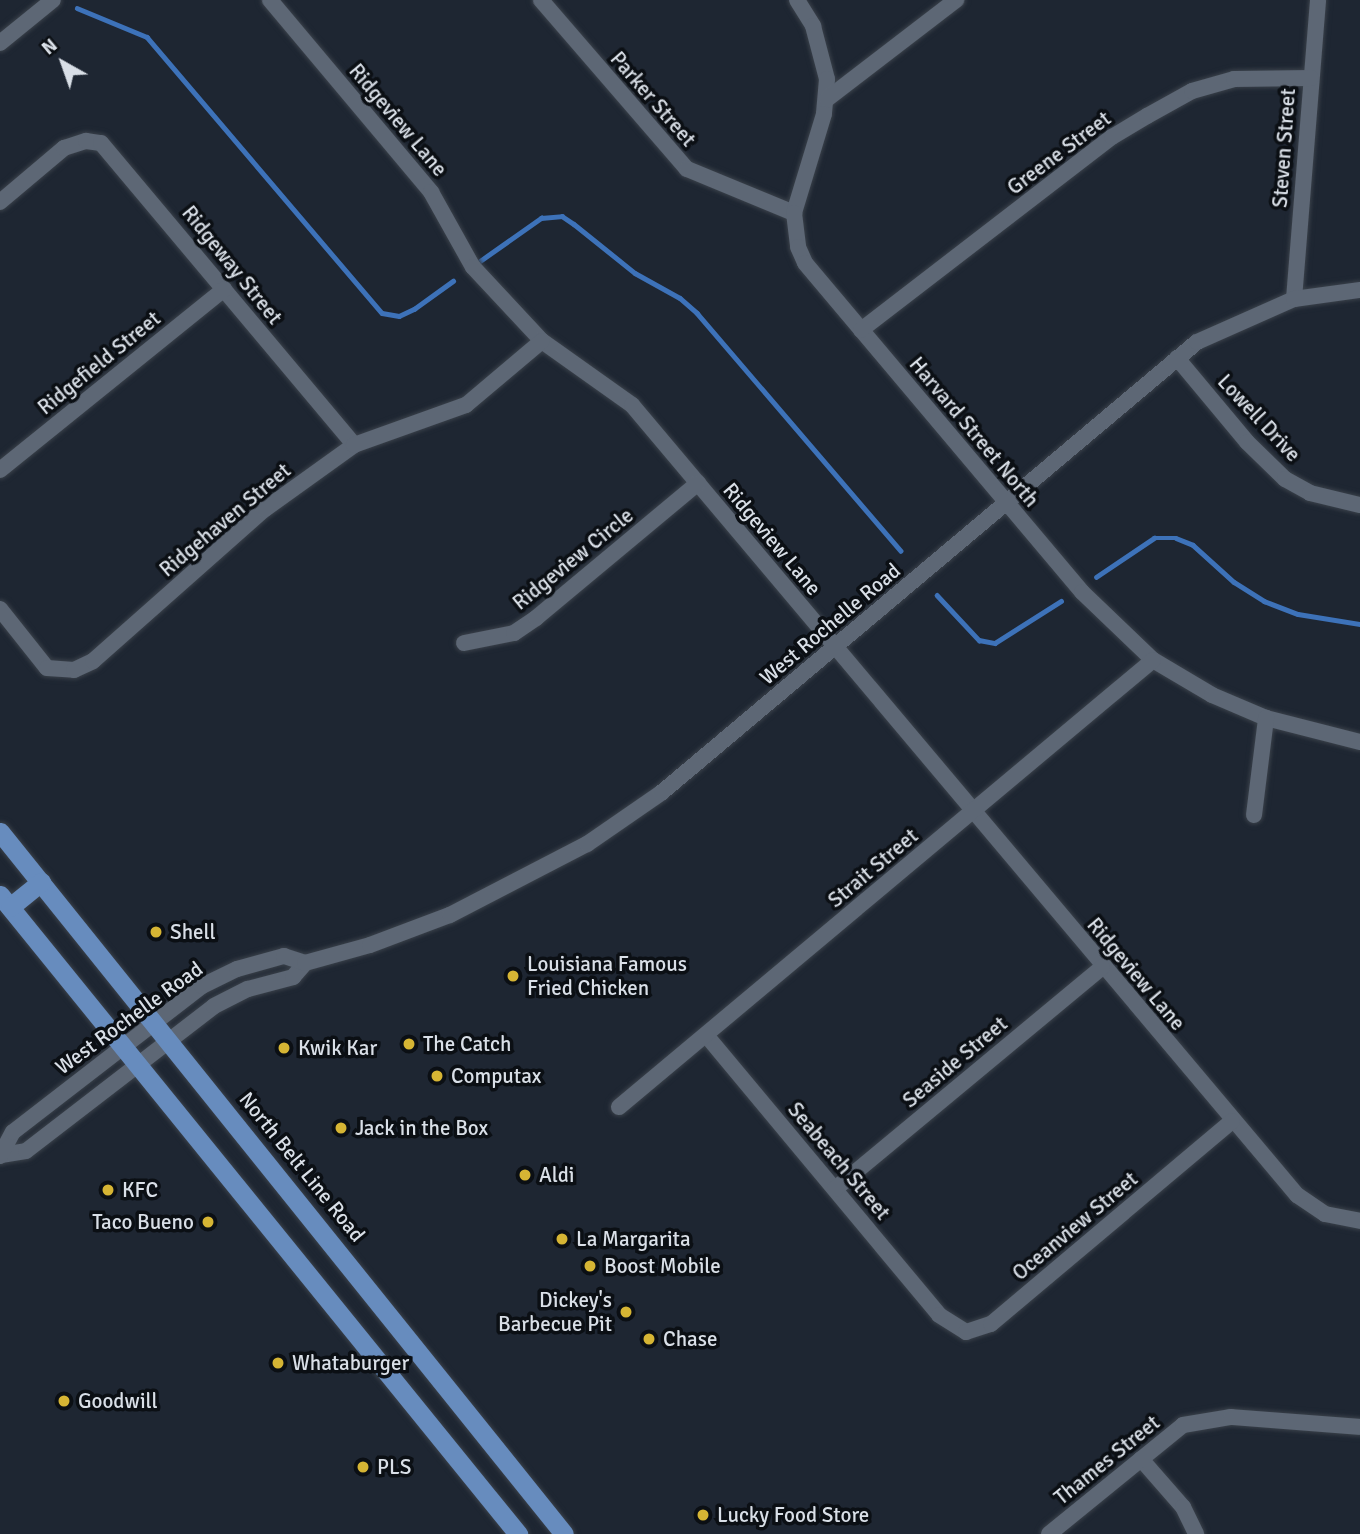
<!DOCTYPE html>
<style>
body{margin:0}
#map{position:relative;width:1360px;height:1534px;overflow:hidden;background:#1e2632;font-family:Signika,sans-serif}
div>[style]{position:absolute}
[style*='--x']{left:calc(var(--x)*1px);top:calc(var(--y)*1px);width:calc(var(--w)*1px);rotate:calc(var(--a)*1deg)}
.stream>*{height:4.5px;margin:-2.25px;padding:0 2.25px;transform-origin:2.25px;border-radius:2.25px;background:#3d72b9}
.roads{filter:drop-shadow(0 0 2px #3a414a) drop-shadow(0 0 2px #3a414a)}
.minor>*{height:16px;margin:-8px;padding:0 8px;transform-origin:8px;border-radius:8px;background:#5d6775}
.major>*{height:19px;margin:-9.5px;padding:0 9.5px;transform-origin:9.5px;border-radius:9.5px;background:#678cbe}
.dots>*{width:19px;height:19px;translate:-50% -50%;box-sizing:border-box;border:4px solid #0b0f14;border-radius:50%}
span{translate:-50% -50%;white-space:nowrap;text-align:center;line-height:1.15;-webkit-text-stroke:7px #0b0f14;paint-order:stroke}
.street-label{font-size:21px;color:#d9dfe7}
.poi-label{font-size:21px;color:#d9dfe7}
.left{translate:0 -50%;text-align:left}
.right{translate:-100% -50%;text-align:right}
.north{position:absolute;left:28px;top:28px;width:70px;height:70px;-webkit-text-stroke:5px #0b0f14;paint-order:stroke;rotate:320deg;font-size:19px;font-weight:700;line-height:28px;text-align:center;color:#d9dfe7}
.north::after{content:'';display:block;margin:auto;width:24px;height:32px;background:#d9dfe7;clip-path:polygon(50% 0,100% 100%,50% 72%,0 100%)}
</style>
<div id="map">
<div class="stream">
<div style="--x:77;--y:8;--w:76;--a:22.5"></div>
<div style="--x:147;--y:37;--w:362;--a:49.6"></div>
<div style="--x:382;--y:313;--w:17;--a:10"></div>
<div style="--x:399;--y:316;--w:17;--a:-25"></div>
<div style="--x:414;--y:309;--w:48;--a:-35.7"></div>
<div style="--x:480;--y:261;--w:75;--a:-35.2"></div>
<div style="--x:541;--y:218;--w:21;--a:-5"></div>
<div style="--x:562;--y:216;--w:14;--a:34"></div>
<div style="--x:574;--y:224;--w:78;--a:38.8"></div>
<div style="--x:635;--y:273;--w:51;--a:29.1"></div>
<div style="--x:680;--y:298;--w:23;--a:41"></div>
<div style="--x:697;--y:313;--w:313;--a:49.4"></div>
<div style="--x:1096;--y:577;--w:70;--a:-33.9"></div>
<div style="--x:1154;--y:538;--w:22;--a:0"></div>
<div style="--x:1176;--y:538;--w:18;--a:22"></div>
<div style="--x:1193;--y:545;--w:55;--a:42.1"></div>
<div style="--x:1234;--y:582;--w:36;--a:32"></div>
<div style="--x:1264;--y:601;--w:36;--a:21"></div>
<div style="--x:1298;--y:614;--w:63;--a:9.2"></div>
<div style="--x:937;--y:595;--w:62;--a:47"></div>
<div style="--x:979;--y:640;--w:16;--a:11"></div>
<div style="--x:995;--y:643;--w:78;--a:-32.5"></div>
</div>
<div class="roads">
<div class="minor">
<div style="--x:270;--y:0;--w:251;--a:50"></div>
<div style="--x:431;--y:192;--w:86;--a:60.8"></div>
<div style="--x:473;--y:267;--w:101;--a:47"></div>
<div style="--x:542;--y:341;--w:110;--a:35.4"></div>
<div style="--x:632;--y:405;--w:1033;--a:49.91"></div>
<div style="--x:1297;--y:1195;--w:34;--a:34"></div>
<div style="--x:1325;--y:1214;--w:36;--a:11"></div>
<div style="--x:541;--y:0;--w:223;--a:49.2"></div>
<div style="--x:687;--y:169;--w:116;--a:22.4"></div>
<div style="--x:797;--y:0;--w:31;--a:58"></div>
<div style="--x:813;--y:26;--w:55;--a:75.2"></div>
<div style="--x:827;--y:79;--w:35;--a:95"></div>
<div style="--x:824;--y:114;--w:103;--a:106.9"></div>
<div style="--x:794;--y:213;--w:34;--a:83"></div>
<div style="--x:798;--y:247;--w:17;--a:66"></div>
<div style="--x:805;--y:263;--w:430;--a:49.9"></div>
<div style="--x:1082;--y:592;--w:98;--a:43.8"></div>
<div style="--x:1153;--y:660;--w:69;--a:30.7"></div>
<div style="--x:1212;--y:695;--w:59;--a:23.1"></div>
<div style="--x:1266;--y:718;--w:97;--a:14.3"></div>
<div style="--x:0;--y:43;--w:68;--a:-39.1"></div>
<div style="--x:827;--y:99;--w:163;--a:-37.5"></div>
<div style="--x:0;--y:202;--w:84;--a:-40.2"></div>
<div style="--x:64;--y:148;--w:23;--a:-18"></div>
<div style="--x:86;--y:141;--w:15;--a:8"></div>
<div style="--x:101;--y:143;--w:394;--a:50"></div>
<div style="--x:1294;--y:299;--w:300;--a:-85.4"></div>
<div style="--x:861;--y:330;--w:317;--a:-37.6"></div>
<div style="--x:1112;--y:137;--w:41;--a:-31"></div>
<div style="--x:1147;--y:116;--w:51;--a:-29.1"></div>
<div style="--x:1192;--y:91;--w:44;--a:-15.9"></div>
<div style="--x:1234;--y:79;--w:77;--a:-0.7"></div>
<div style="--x:1177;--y:358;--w:109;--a:50.2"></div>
<div style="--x:1247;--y:442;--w:53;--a:44.2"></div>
<div style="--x:1285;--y:479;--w:29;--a:29"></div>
<div style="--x:1310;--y:493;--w:51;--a:13.5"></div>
<div style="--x:0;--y:470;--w:288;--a:-38.9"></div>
<div style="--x:0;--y:609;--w:75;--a:51.5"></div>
<div style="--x:47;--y:668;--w:27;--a:4"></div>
<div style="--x:74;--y:670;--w:21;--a:-25"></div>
<div style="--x:93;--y:661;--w:230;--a:-41.5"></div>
<div style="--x:265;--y:509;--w:110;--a:-35.7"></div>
<div style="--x:354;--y:445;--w:119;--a:-19.7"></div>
<div style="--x:466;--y:405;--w:99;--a:-40.1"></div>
<div style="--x:464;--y:643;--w:51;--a:-11.3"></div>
<div style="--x:514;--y:633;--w:27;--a:-34"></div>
<div style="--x:536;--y:618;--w:211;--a:-39.8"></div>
<div style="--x:1254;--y:815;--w:98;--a:-82.9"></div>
<div style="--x:706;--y:1035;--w:364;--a:50.2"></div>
<div style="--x:939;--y:1315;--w:32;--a:32"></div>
<div style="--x:966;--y:1332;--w:26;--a:-18"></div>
<div style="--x:991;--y:1324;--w:315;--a:-40.1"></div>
<div style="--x:619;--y:1107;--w:696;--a:-39.93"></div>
<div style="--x:1;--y:1155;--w:25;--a:-9"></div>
<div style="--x:26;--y:1151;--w:237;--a:-37.6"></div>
<div style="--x:214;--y:1006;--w:38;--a:-27"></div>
<div style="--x:248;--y:989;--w:47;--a:-14.9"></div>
<div style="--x:293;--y:977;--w:18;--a:-49"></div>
<div style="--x:0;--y:1156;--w:27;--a:-62"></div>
<div style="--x:13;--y:1132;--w:239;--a:-37.7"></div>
<div style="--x:202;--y:986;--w:39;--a:-26"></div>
<div style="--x:237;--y:969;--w:49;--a:-15.5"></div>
<div style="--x:284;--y:956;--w:22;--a:18"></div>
<div style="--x:305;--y:963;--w:67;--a:-15.5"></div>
<div style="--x:370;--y:945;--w:85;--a:-20.6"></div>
<div style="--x:450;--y:915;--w:154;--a:-27.4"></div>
<div style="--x:587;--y:844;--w:90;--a:-34.6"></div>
<div style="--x:661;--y:793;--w:700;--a:-40.08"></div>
<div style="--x:1197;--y:342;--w:106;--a:-23.9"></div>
<div style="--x:1294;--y:299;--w:67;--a:-7.8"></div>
<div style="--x:835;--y:1189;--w:347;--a:-39.7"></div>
<div style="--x:1141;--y:1459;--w:64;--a:48.8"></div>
<div style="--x:1183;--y:1507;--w:30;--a:64"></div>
<div style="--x:1049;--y:1534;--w:173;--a:-39.1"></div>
<div style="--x:1183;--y:1425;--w:49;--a:-9.5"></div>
<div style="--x:1231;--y:1417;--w:129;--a:4.4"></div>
</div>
<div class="major">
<div style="--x:0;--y:832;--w:900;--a:51.22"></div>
<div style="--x:0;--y:895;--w:823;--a:50.97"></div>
<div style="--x:10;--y:907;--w:40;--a:-39"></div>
</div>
</div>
<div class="dots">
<div style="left:156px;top:932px;background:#d6b534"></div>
<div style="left:513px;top:976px;background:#d6b534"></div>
<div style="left:409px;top:1044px;background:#d6b534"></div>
<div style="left:284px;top:1048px;background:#d6b534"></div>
<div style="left:437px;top:1076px;background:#d6b534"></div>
<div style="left:341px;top:1128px;background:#d6b534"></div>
<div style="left:525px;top:1175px;background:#d6b534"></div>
<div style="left:108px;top:1190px;background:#d6b534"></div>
<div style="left:208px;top:1222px;background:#d6b534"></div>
<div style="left:562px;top:1239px;background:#d6b534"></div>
<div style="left:590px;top:1266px;background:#d6b534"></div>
<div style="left:626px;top:1312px;background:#d6b534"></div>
<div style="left:649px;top:1339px;background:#d6b534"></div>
<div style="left:278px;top:1363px;background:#d6b534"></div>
<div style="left:64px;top:1401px;background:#d6b534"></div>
<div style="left:363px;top:1467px;background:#d6b534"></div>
<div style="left:703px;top:1515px;background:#d6b534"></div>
</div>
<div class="street-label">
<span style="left:653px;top:99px;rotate:49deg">Parker Street</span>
<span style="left:398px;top:120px;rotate:50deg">Ridgeview Lane</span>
<span style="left:1284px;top:148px;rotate:-86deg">Steven Street</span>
<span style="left:1059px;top:153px;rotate:-37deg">Greene Street</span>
<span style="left:232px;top:265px;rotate:51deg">Ridgeway Street</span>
<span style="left:99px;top:363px;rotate:-39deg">Ridgefield Street</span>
<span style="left:1259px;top:418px;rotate:47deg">Lowell Drive</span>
<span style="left:974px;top:432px;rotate:50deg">Harvard Street North</span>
<span style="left:225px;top:520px;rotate:-40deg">Ridgehaven Street</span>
<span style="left:772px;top:539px;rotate:50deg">Ridgeview Lane</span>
<span style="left:573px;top:559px;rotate:-39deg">Ridgeview Circle</span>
<span style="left:830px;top:624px;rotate:-40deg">West Rochelle Road</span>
<span style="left:873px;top:868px;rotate:-40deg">Strait Street</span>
<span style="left:1136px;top:974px;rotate:50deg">Ridgeview Lane</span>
<span style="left:129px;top:1018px;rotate:-36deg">West Rochelle Road</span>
<span style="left:955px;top:1062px;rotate:-40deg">Seaside Street</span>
<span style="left:839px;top:1161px;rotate:50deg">Seabeach Street</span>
<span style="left:302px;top:1167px;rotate:51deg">North Belt Line Road</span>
<span style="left:1075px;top:1226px;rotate:-40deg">Oceanview Street</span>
<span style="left:1107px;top:1460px;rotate:-39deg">Thames Street</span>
</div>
<div class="poi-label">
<span class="left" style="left:170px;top:932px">Shell</span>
<span class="left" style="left:527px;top:976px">Louisiana Famous<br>Fried Chicken</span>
<span class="left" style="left:423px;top:1044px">The Catch</span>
<span class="left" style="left:298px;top:1048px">Kwik Kar</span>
<span class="left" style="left:451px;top:1076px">Computax</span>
<span class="left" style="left:355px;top:1128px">Jack in the Box</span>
<span class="left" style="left:539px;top:1175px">Aldi</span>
<span class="left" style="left:122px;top:1190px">KFC</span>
<span class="right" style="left:194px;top:1222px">Taco Bueno</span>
<span class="left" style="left:576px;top:1239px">La Margarita</span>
<span class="left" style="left:604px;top:1266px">Boost Mobile</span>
<span class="right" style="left:612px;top:1312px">Dickey's<br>Barbecue Pit</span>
<span class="left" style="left:663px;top:1339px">Chase</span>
<span class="left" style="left:292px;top:1363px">Whataburger</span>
<span class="left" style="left:78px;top:1401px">Goodwill</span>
<span class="left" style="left:377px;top:1467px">PLS</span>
<span class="left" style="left:717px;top:1515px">Lucky Food Store</span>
</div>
<div class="north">N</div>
</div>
